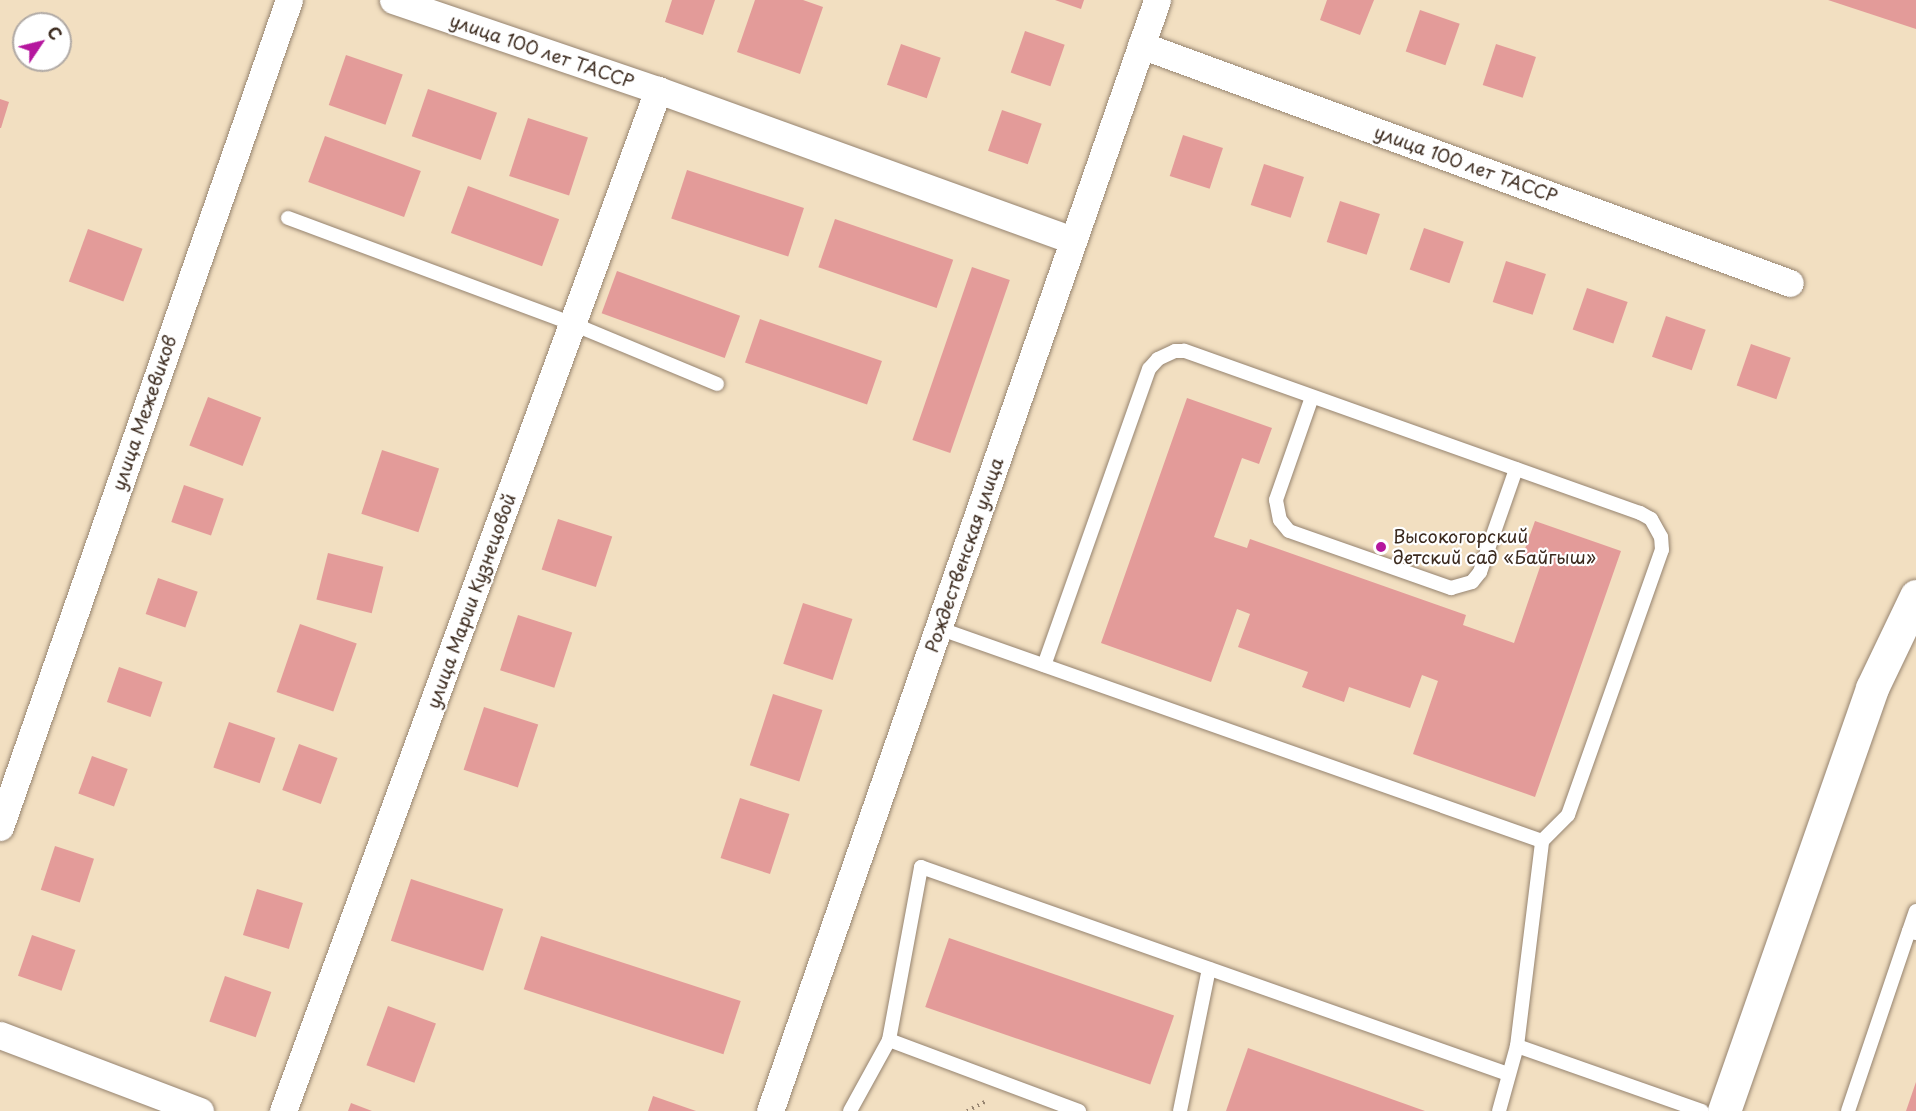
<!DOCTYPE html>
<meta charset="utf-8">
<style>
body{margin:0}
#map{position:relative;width:1916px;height:1111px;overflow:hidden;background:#f2dfc1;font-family:"Playpen Sans",sans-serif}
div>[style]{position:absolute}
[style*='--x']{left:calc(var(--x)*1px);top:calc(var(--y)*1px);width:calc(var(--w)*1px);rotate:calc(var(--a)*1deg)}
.building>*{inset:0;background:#e39b99;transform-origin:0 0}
.path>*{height:4px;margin-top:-2px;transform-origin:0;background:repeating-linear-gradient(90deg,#968470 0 1.5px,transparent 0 6px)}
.roads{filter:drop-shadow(0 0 2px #968470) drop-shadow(0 0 2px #968470)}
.service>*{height:14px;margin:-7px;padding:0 7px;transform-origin:7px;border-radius:7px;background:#fff}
.minor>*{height:27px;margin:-13.5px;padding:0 13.5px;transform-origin:13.5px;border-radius:13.5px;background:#fff}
.tertiary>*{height:33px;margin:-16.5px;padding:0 16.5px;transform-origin:16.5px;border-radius:16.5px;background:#fff}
.dots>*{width:16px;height:16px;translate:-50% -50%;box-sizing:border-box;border:3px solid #fff;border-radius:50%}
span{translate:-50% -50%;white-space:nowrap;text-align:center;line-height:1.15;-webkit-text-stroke:4.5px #fff;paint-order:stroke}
.street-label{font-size:18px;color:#3b2a1e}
.poi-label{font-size:18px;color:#3b2a1e}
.left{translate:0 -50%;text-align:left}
.north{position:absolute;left:12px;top:12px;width:60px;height:60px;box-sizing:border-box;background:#fff;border:2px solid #b1aaa5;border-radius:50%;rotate:55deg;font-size:16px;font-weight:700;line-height:24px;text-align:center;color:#3b2a1e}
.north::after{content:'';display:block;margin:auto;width:21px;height:27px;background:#b5179e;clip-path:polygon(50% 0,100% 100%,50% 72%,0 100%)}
</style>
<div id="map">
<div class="building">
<div style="clip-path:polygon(672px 0,715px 0,703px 35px,665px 22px)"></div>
<div style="clip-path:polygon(755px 0,803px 0,823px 7px,800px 74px,737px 52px)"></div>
<div style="clip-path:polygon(1055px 0,1084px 0,1081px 9px)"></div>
<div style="clip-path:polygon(1327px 0,1374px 0,1360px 35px,1320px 20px)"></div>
<div style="clip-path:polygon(1828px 0,1916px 0,1916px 29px)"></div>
<div style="left:1420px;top:10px;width:42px;height:44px;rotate:19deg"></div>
<div style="left:1025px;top:31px;width:42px;height:44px;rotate:19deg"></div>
<div style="left:901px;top:44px;width:42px;height:43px;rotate:19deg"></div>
<div style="left:1496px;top:44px;width:42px;height:43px;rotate:18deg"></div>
<div style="left:346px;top:55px;width:60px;height:53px;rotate:19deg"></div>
<div style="left:428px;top:89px;width:73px;height:50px;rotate:19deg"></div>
<div style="clip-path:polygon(0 99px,9px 102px,1px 128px,0 128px)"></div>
<div style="left:1002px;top:110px;width:42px;height:43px;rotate:19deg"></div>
<div style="left:528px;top:118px;width:63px;height:61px;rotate:18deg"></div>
<div style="left:1183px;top:135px;width:42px;height:43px;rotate:18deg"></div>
<div style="left:325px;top:136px;width:102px;height:49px;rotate:20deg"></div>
<div style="left:1264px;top:164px;width:42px;height:43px;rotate:18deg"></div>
<div style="left:687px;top:170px;width:123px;height:51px;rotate:18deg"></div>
<div style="left:468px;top:186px;width:97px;height:50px;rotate:20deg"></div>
<div style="left:1340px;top:201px;width:42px;height:43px;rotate:18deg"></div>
<div style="left:835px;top:219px;width:125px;height:51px;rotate:19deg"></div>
<div style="left:1424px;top:228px;width:42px;height:44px;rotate:19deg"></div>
<div style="left:88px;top:229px;width:58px;height:56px;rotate:20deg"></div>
<div style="left:1506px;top:261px;width:42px;height:43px;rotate:18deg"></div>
<div style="left:972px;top:267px;width:40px;height:183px;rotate:19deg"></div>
<div style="left:617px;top:271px;width:131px;height:45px;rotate:20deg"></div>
<div style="left:1587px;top:288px;width:43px;height:44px;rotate:19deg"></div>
<div style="left:1666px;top:316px;width:42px;height:43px;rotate:19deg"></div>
<div style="left:760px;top:319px;width:129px;height:46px;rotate:19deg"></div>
<div style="left:1751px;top:344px;width:42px;height:44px;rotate:19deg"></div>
<div style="left:208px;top:397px;width:57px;height:52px;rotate:21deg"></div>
<div style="clip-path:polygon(1187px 398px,1272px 428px,1259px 464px,1242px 458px,1214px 537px,1247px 548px,1250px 539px,1466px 615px,1463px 625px,1514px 643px,1541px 564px,1522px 557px,1535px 521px,1621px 551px,1535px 797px,1413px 754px,1438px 681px,1422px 675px,1410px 708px,1349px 687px,1344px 702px,1302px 687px,1308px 672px,1238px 647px,1250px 614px,1237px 609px,1211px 682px,1101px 643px)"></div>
<div style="left:382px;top:450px;width:60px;height:67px;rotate:18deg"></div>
<div style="left:184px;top:485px;width:42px;height:39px;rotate:19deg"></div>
<div style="left:558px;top:519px;width:57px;height:53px;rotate:18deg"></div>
<div style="left:328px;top:553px;width:57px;height:48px;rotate:14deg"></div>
<div style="left:158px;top:578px;width:42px;height:38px;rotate:19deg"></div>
<div style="left:803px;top:603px;width:52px;height:64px;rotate:18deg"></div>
<div style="left:518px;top:615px;width:57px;height:58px;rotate:18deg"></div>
<div style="left:300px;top:624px;width:60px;height:72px;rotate:19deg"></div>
<div style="left:119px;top:667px;width:46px;height:37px;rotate:19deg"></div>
<div style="left:773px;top:694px;width:52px;height:75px;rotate:18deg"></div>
<div style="left:484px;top:707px;width:57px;height:66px;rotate:18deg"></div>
<div style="left:229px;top:722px;width:49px;height:48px;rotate:19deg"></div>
<div style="left:299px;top:744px;width:41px;height:49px;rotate:20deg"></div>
<div style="left:92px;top:756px;width:38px;height:40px;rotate:20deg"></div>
<div style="left:740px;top:798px;width:52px;height:63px;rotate:18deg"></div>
<div style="left:55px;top:846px;width:41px;height:46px;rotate:18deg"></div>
<div style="left:411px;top:879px;width:97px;height:65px;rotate:18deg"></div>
<div style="left:257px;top:889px;width:48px;height:48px;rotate:17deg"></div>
<div style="left:32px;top:935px;width:46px;height:43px;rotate:19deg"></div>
<div style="left:541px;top:936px;width:210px;height:56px;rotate:18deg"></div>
<div style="left:949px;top:938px;width:238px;height:73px;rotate:19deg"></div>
<div style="left:225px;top:976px;width:49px;height:48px;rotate:19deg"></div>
<div style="left:388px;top:1006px;width:51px;height:63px;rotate:20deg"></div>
<div style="clip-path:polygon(1248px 1048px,1425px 1111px,1226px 1111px)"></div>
<div style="clip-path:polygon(1916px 1082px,1916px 1111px,1906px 1111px)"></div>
<div style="clip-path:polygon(653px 1096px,696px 1111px,648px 1111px)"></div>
<div style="clip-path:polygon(351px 1103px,372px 1111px,348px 1111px)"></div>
</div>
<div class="path">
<div style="--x:967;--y:1111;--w:22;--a:-27"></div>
</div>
<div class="roads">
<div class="service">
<div style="--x:288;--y:218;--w:304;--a:20.4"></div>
<div style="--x:573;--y:324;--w:156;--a:22.6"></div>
<div style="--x:1312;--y:397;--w:109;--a:109.3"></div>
<div style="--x:1276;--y:500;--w:20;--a:79"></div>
<div style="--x:1280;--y:520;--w:14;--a:51"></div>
<div style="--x:1289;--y:531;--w:172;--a:19.4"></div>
<div style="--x:1451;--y:588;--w:22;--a:-16"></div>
<div style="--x:1472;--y:582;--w:13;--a:-51"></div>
<div style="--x:1480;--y:572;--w:109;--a:-70.7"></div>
<div style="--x:938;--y:628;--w:640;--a:19.43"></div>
<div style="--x:1542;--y:841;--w:37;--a:-45"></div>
<div style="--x:1568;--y:815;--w:281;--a:-70.5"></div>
<div style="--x:1662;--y:550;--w:13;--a:-94"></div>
<div style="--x:1661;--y:537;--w:21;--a:-119"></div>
<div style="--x:1651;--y:519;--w:13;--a:-151"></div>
<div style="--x:1640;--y:513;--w:484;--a:-160.4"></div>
<div style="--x:1184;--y:351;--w:9;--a:180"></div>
<div style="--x:1175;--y:351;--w:19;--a:155"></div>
<div style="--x:1158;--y:359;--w:13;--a:132"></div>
<div style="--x:1149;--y:369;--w:314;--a:109.5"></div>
<div style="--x:1916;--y:933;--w:7;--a:-164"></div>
<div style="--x:1909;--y:931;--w:21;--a:-71"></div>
<div style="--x:889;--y:1040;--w:203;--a:20.5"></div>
<div style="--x:1517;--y:1046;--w:196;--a:19.4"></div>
<div style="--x:850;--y:1111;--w:81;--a:-61.2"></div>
<div style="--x:889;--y:1040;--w:176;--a:-79.5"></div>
<div style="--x:921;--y:867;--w:622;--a:19.42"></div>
<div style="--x:1180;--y:1111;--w:145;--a:-78.5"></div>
<div style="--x:1499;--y:1111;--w:67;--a:-74.5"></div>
<div style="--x:1517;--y:1046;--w:207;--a:-83"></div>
<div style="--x:1848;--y:1111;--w:190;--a:-71.3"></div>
</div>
<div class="minor">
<div style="--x:393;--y:0;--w:280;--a:18.8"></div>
<div style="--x:658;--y:90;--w:441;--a:19.9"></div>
<div style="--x:1141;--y:45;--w:691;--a:20.14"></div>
<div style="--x:0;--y:827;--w:876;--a:-70.74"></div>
<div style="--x:0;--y:1035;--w:214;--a:20.8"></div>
<div style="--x:283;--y:1111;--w:1088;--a:-69.83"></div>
<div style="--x:770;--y:1111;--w:1176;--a:-70.79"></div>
</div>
<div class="tertiary">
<div style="--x:1724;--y:1111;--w:448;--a:-70.7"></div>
<div style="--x:1872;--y:688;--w:102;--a:-64.4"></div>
</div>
</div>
<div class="dots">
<div style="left:1381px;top:547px;background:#b5179e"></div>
</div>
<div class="street-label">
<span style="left:542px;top:51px;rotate:19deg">улица 100 лет ТАССР</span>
<span style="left:1466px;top:164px;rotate:20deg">улица 100 лет ТАССР</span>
<span style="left:144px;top:413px;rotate:-71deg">улица Межевиков</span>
<span style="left:964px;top:555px;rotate:-71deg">Рождественская улица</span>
<span style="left:471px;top:601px;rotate:-70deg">улица Марии Кузнецовой</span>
</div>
<div class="poi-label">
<span class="left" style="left:1393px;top:547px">Высокогорский<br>детский сад «Байгыш»</span>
</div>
<div class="north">С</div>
</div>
